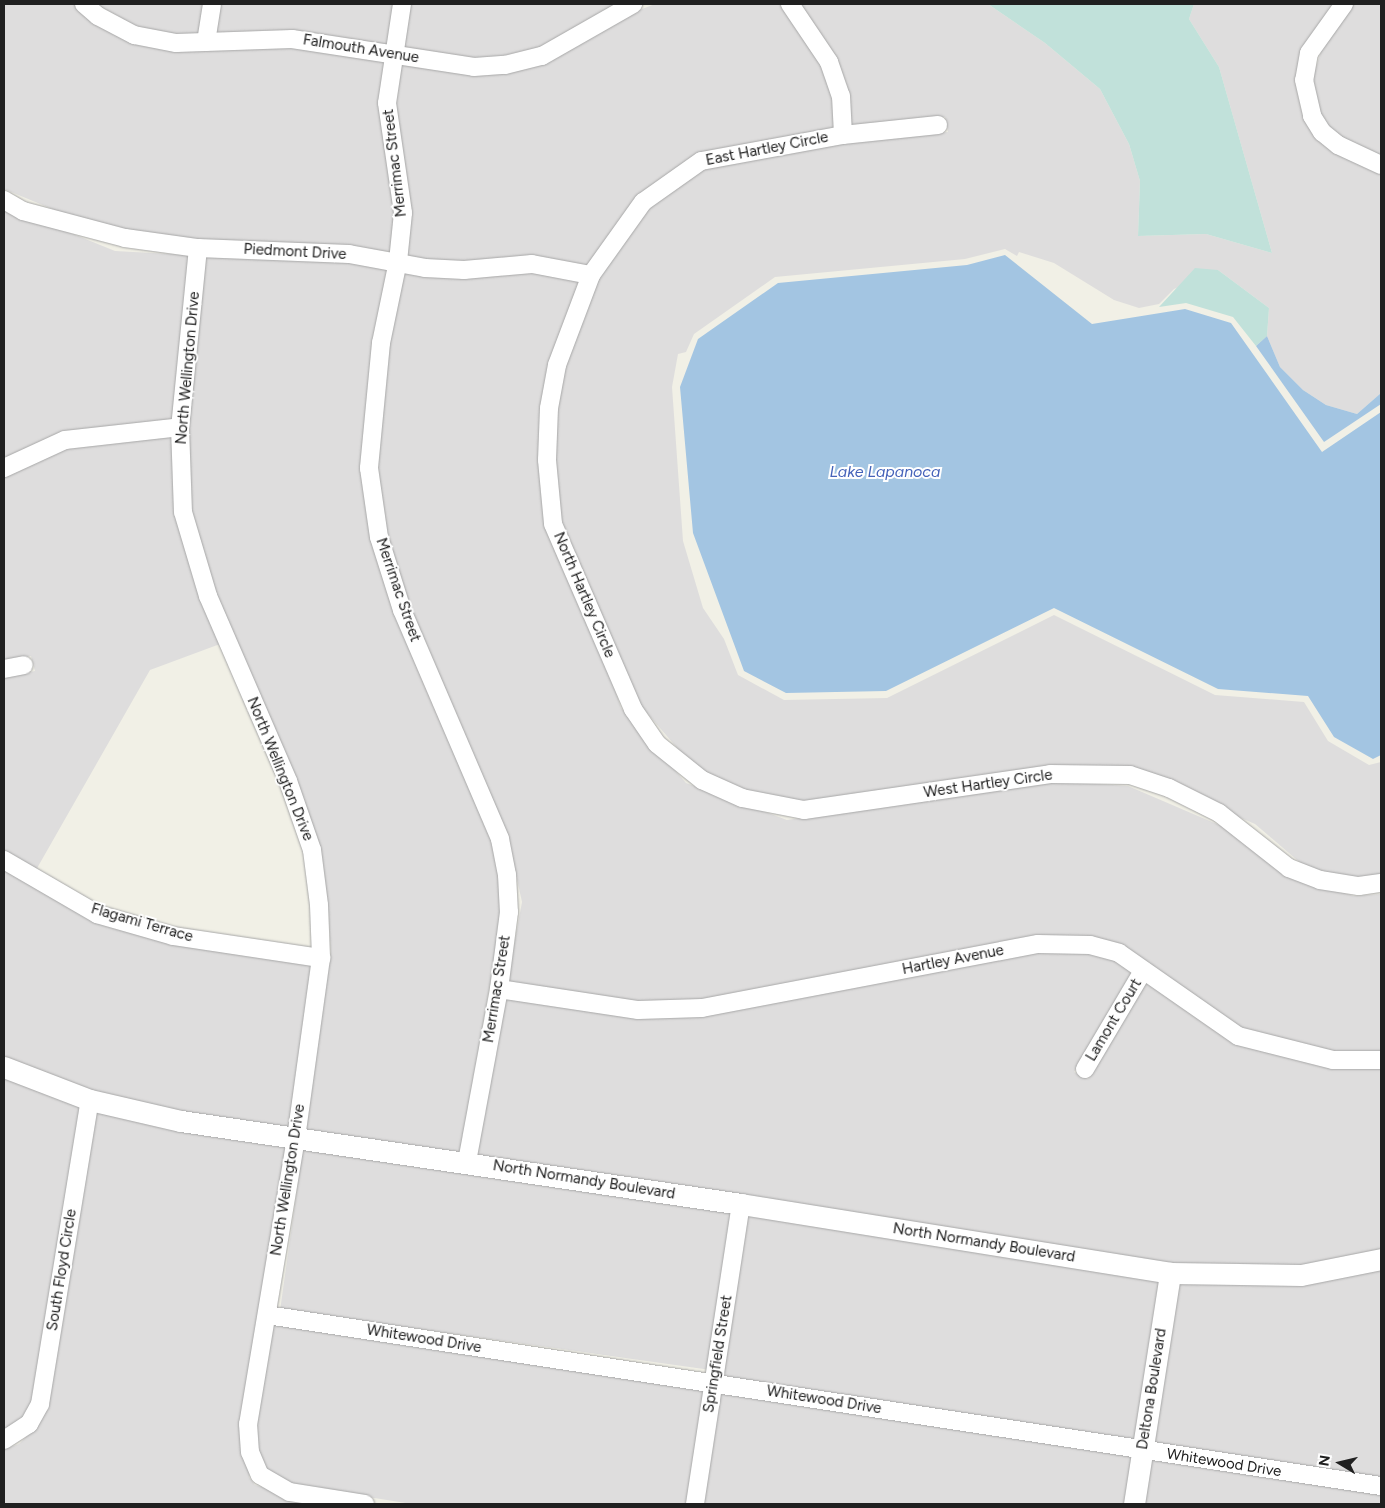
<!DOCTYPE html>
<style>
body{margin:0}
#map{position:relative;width:1385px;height:1508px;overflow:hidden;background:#f1f0e6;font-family:Figtree,sans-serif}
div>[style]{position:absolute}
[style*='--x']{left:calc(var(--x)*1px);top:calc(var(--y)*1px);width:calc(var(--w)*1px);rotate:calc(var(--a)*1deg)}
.residential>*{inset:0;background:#dedddd;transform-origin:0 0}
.wetland>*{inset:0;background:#c1e1da}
.water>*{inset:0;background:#a3c5e2}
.roads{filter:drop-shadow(0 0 1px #a7a7a7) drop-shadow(0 0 1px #a7a7a7)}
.minor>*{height:18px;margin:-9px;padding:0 9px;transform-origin:9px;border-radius:9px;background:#fff}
.tertiary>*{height:21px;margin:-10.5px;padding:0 10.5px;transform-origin:10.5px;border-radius:10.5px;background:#fff}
span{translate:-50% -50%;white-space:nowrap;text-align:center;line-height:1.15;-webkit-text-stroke:4px #fff;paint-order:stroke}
.street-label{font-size:15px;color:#202020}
.water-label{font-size:16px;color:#4462b9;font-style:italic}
.frame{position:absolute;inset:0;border:5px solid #202020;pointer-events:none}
.north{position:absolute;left:1315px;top:1438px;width:50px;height:50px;-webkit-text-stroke:4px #fff;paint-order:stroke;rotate:279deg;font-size:14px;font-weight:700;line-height:20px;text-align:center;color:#202020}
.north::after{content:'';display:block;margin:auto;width:18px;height:22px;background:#202020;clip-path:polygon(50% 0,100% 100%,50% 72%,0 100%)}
</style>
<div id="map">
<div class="residential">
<div style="clip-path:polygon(4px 4px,73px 4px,92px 21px,213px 51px,292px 46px,385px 61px,379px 103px,395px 212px,390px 252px,349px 247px,120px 237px,4px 189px)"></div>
<div style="clip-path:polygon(96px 4px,204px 4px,199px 35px,176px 35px,137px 27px)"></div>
<div style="clip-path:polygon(221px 4px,394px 4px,387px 46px,292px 31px,216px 33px)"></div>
<div style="clip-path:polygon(411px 4px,615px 4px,538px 49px,503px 57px,474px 59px,404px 48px)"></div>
<div style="clip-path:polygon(655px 4px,781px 4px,821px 65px,832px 97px,834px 128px,699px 153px,587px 266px,426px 261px,407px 255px,412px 212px,396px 104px,402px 63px,475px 74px)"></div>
<div style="clip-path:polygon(800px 4px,988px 4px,1045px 43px,1100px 89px,1129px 144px,1140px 181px,1138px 236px,1206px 234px,1272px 253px,1219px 67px,1189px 19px,1194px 4px,1333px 4px,1301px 50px,1295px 81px,1303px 117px,1332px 150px,1381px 173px,1381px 393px,1357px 414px,1326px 405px,1303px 390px,1280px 367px,1267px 336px,1269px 308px,1218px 270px,1174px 289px,1159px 304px,1139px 308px,1114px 300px,1054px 263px,1019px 252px,1017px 256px,1005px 249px,965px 259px,775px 277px,694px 334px,686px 352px,678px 354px,672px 387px,683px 541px,703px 608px,724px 639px,738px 675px,784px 700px,887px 698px,1054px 615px,1215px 695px,1304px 702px,1328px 741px,1369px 765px,1381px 762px,1381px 880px,1357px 882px,1303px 865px,1255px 824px,1134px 772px,786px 805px,698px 772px,641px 706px,561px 522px,555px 460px,558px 409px,565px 367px,599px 278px,649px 208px,705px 168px,851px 141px,948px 132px,945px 117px,851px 126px,837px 60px)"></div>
<div style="clip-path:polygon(1354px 4px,1381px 4px,1381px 157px,1342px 139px,1329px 128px,1320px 113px,1312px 80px,1323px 45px)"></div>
<div style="clip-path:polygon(4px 206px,115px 251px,189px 255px,172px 421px,4px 459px)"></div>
<div style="clip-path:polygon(206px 256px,348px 262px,388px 267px,372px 341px,361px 468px,492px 841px,505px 900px,460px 1153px,305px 1132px,331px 952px,328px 905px,321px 849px,296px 778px,216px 594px,192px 511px,189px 427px)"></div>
<div style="clip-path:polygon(405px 270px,532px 272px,580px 280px,549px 362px,538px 461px,621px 708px,686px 783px,787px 820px,1051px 781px,1128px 786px,1247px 837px,1296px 879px,1354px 896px,1381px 894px,1381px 1052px,1334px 1052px,1242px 1029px,1090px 938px,701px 1000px,638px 1003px,507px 983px,522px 902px,508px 838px,410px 608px,387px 536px,378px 468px,389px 344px)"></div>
<div style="clip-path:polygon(172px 436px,220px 644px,150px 670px,36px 870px,4px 851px,4px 677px,35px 671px,31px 656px,4px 661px,4px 476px,68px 448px)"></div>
<div style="clip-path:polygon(4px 868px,51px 897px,312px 964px,288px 1130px,182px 1113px,92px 1093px,4px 1059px)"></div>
<div style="clip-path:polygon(1040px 951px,1089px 953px,1115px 960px,1132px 973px,1074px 1072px,1088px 1079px,1146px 982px,1233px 1041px,1381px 1067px,1381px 1252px,1298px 1267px,1171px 1266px,477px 1156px,505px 997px,637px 1018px)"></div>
<div style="clip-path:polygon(4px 1076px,80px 1105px,32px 1402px,22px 1419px,4px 1432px)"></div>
<div style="clip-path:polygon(97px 1110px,286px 1144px,259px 1314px,249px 1477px,255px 1485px,318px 1504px,4px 1504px,4px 1449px,19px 1444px,36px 1427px)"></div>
<div style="left:303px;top:1147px;width:433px;height:164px;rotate:8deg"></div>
<div style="left:748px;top:1212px;width:418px;height:166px;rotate:9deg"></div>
<div style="clip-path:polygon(1381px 1267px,1381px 1478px,1152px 1444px,1178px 1281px)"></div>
<div style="clip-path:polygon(274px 1324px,704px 1389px,686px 1504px,412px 1504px,293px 1485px,267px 1470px,258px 1451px,257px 1425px)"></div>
<div style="clip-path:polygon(720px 1391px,1133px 1456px,1126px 1504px,703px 1504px)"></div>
<div style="clip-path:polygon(1150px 1459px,1381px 1493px,1381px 1504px,1143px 1504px)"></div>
</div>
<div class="wetland">
<div style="clip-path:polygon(988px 4px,1194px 4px,1189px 19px,1219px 67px,1272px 253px,1206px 234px,1138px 236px,1140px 181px,1129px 144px,1100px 89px,1045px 43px)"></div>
<div style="clip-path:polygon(1195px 268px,1218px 270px,1269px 308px,1267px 336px,1256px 346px,1233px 317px,1186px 303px,1159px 307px)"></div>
</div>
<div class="water">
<div style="clip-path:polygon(1005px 255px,1092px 324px,1185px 309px,1231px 323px,1322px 452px,1381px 412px,1381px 755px,1373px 759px,1334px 737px,1308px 696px,1218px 689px,1054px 608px,886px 691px,786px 693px,744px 671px,693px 533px,680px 387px,698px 339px,778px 283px,967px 265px)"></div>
<div style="clip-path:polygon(1267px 336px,1280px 367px,1303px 390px,1326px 405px,1357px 414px,1381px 393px,1381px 404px,1324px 442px,1256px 346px)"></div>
</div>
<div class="roads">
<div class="minor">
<div style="--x:84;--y:4;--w:18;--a:41"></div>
<div style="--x:98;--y:16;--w:41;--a:27.8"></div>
<div style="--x:134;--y:35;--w:43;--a:10.8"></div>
<div style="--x:176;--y:43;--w:116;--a:-2"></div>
<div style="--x:292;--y:39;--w:184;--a:8.7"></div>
<div style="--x:474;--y:67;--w:31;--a:-4"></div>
<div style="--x:505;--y:65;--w:38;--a:-14"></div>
<div style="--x:542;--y:56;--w:105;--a:-29.7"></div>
<div style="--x:402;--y:4;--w:100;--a:98.6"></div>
<div style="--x:387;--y:103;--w:111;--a:81.7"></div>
<div style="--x:403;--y:213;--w:48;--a:95.9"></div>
<div style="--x:398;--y:261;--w:84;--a:101.7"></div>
<div style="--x:381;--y:343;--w:126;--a:95.5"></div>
<div style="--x:369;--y:468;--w:70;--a:81.8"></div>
<div style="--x:379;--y:537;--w:77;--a:72.5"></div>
<div style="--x:402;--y:610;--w:249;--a:66.8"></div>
<div style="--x:500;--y:839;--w:37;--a:79"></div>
<div style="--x:507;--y:875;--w:37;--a:87"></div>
<div style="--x:509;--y:912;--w:78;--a:97.4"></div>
<div style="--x:499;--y:989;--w:176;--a:100.5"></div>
<div style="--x:790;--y:4;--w:70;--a:56.1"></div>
<div style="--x:829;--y:62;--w:36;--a:71"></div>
<div style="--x:841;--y:96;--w:39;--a:87"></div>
<div style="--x:1344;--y:4;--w:60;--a:125.5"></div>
<div style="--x:1309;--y:53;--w:27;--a:100"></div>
<div style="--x:1304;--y:80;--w:37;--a:77"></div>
<div style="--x:1312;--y:116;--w:19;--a:58"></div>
<div style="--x:1322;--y:132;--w:21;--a:39"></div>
<div style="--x:1338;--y:145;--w:47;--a:24.9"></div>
<div style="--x:206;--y:42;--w:38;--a:-81"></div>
<div style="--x:938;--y:125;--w:96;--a:174"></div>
<div style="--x:843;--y:135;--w:144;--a:169.6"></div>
<div style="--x:701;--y:161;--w:71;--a:144.7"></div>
<div style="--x:643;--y:202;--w:90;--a:125.5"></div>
<div style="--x:591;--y:275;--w:96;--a:110.7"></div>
<div style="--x:557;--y:365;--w:44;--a:100.5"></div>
<div style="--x:549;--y:408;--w:52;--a:92.2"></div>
<div style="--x:547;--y:460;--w:64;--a:84.6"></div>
<div style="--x:553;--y:524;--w:202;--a:66.6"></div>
<div style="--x:633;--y:709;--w:42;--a:55.6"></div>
<div style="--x:657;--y:744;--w:58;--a:38.7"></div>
<div style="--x:702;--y:780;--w:44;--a:24.2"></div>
<div style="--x:742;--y:798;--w:63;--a:11"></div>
<div style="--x:804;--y:810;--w:249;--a:-8.3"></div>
<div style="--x:1050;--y:774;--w:80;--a:0.7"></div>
<div style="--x:1130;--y:775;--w:41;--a:18.4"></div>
<div style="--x:1169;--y:788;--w:56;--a:26.6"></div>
<div style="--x:1219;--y:813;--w:89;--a:38.2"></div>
<div style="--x:1289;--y:868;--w:33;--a:21"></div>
<div style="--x:1320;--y:880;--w:39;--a:9"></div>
<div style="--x:1359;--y:886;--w:22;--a:-8"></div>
<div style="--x:4;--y:200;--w:22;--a:30"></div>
<div style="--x:23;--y:211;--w:106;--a:14.8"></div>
<div style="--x:125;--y:238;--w:74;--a:7.8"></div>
<div style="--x:198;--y:248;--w:151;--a:2.3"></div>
<div style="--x:349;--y:254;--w:77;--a:10.4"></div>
<div style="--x:425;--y:268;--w:39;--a:3"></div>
<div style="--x:464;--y:270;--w:68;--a:-5"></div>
<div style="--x:532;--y:264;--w:60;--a:10.6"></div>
<div style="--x:198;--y:248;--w:180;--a:95.7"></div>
<div style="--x:180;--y:427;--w:85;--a:88"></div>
<div style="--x:183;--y:512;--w:88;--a:73.4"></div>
<div style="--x:208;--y:596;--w:202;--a:66.6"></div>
<div style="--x:288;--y:781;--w:73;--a:70.8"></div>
<div style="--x:312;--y:850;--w:55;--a:82.7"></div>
<div style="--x:319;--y:905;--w:53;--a:87.8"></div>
<div style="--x:321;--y:958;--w:182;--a:97.9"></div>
<div style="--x:296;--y:1138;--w:290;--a:99.5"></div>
<div style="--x:248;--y:1424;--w:28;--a:86"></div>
<div style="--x:250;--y:1452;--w:25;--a:67"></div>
<div style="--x:260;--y:1475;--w:34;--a:30"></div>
<div style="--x:290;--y:1492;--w:76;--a:9.1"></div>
<div style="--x:4;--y:468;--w:67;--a:-24.7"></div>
<div style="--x:65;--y:440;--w:116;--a:-6.4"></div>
<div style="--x:4;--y:669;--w:20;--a:-11"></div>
<div style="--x:4;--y:860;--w:108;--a:30.1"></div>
<div style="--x:97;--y:914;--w:79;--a:16.1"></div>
<div style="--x:173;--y:936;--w:150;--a:8.5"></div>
<div style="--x:499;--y:989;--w:141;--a:8.6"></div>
<div style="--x:638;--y:1010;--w:64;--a:-1.8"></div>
<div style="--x:702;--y:1008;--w:342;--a:-10.8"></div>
<div style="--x:1038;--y:944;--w:52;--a:1.1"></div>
<div style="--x:1090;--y:945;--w:30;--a:15"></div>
<div style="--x:1119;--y:953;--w:145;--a:34.9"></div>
<div style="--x:1238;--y:1036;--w:98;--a:14.2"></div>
<div style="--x:1333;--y:1060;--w:48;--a:0"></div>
<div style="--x:1085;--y:1069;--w:114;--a:-59.4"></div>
<div style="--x:267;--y:1315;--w:1127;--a:8.73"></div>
<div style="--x:4;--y:1440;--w:30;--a:-33"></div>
<div style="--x:29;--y:1424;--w:23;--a:-61"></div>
<div style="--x:40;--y:1404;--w:308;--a:-80.7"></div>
<div style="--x:695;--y:1504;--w:304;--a:-81.3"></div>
</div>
<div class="tertiary">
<div style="--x:4;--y:1067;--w:92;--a:21"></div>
<div style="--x:90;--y:1100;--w:93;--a:13"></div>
<div style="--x:181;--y:1121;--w:566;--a:8.43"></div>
<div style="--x:741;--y:1204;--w:435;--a:9.1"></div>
<div style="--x:1170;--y:1273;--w:131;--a:0.9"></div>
<div style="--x:1301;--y:1275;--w:82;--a:-11.3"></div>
<div style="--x:1134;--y:1504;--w:234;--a:-81.1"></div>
</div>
</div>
<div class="street-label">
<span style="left:361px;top:49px;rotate:9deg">Falmouth Avenue</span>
<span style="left:767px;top:149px;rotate:-11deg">East Hartley Circle</span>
<span style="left:395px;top:163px;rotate:-97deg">Merrimac Street</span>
<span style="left:295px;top:252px;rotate:3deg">Piedmont Drive</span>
<span style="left:188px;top:368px;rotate:-85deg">North Wellington Drive</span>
<span style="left:398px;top:590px;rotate:71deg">Merrimac Street</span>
<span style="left:584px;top:595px;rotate:67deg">North Hartley Circle</span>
<span style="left:280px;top:769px;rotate:68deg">North Wellington Drive</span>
<span style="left:988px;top:784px;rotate:-8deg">West Hartley Circle</span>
<span style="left:142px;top:923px;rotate:16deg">Flagami Terrace</span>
<span style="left:953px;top:960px;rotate:-11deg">Hartley Avenue</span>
<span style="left:497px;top:989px;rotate:-81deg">Merrimac Street</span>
<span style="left:1114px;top:1020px;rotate:-59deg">Lamont Court</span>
<span style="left:288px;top:1180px;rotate:-81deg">North Wellington Drive</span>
<span style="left:584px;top:1180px;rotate:9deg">North Normandy Boulevard</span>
<span style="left:984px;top:1243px;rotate:9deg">North Normandy Boulevard</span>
<span style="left:62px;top:1270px;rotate:-81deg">South Floyd Circle</span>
<span style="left:424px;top:1339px;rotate:9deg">Whitewood Drive</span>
<span style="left:718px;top:1354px;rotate:-81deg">Springfield Street</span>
<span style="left:1152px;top:1389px;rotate:-81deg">Deltona Boulevard</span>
<span style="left:824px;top:1400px;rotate:9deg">Whitewood Drive</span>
<span style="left:1224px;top:1463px;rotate:9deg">Whitewood Drive</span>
</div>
<div class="water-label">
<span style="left:885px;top:472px">Lake Lapanoca</span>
</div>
<div class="frame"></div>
<div class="north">N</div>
</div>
